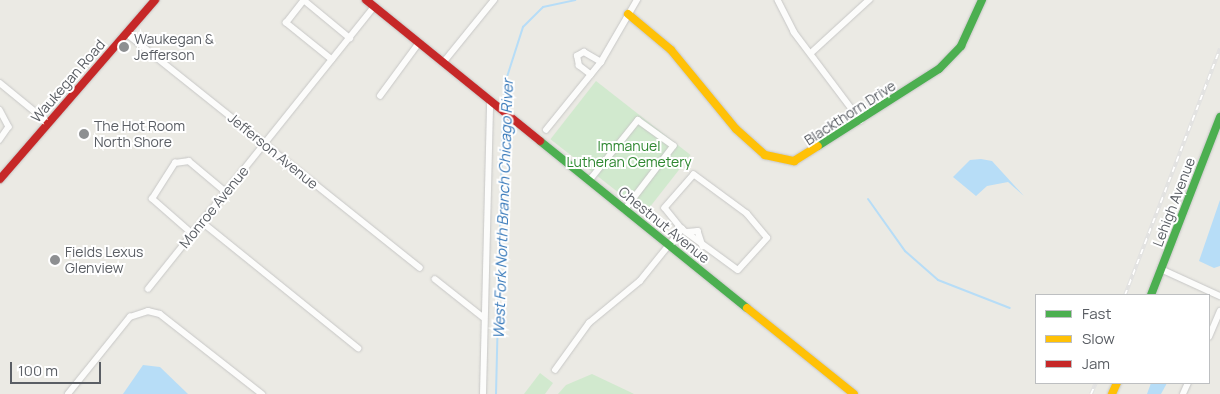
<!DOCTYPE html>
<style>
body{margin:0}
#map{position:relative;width:1220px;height:394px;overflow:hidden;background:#ebeae4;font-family:Manrope,sans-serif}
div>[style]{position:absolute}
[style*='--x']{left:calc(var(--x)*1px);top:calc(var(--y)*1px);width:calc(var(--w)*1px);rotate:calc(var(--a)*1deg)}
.green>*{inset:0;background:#d1e9ce;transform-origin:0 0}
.water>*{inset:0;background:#b7ddf7}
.stream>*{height:2px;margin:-1px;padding:0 1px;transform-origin:1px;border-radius:1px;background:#b7ddf7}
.roads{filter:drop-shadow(0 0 1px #c7c7c6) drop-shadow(0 0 1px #c7c7c6)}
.street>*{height:5.5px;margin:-2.75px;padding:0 2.75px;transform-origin:2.75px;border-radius:2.75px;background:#fcfcfb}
.fast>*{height:8px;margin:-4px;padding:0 4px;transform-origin:4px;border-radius:4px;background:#4caf50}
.slow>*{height:8px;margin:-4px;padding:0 4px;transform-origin:4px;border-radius:4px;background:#ffc107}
.jam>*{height:8px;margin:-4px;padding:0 4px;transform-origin:4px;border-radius:4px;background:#c62828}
.rail>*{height:4px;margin-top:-2px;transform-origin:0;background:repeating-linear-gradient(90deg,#fff 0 5.5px,#e2e2e1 0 11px);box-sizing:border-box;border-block:1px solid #e2e2e1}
.dots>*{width:14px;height:14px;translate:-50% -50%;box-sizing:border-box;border:2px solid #fff;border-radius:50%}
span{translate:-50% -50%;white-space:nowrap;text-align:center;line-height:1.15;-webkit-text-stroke:4px #fff;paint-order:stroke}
.poi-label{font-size:14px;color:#5a5e64}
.left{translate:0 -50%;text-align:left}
.street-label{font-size:14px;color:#5a5e64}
.park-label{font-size:14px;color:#2e8730}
.water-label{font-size:15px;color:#3678b9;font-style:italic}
.legend{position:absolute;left:1035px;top:294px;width:175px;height:90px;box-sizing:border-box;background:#fff;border:1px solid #bdbfc1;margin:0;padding:6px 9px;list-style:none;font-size:15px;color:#5a5e64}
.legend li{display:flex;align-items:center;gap:10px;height:25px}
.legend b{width:25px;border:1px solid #bdbfc1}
.scale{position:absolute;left:10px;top:362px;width:91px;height:22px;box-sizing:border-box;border:2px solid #5a5e64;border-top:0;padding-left:6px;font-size:15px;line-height:18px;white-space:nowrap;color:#5a5e64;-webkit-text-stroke:4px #fff;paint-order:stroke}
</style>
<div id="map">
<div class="green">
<div style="left:596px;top:81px;width:120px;height:74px;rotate:38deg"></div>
<div style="clip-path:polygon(540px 373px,553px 383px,545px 394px,524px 394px)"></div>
<div style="clip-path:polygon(592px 374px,630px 392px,634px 394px,558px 394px,566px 385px)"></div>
</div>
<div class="water">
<div style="clip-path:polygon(981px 159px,992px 161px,1024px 196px,1008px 182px,987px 186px,976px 196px,953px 177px,970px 160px)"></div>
<div style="clip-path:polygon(1220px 200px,1220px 266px,1214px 268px,1199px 261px)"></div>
<div style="clip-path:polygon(143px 365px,160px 367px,188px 394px,123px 394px)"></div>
<div style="clip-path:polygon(1151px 383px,1167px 383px,1161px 394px,1147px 394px)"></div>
</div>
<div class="stream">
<div style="--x:504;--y:107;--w:24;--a:-88"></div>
<div style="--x:505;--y:83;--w:59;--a:-72.2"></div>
<div style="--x:523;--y:27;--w:28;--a:-45"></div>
<div style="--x:543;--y:7;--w:33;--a:-12"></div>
<div style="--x:868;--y:199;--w:64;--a:54.6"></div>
<div style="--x:905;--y:251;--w:44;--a:41.3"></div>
<div style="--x:938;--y:280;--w:77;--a:21.3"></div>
<div style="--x:496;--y:394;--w:280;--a:-88.6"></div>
</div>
<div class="roads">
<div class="street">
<div style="--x:778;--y:0;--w:36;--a:63"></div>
<div style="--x:794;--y:32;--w:111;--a:53"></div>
<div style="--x:126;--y:33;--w:376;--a:38.6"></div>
<div style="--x:811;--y:53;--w:79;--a:-42.4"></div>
<div style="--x:332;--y:60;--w:59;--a:-141.2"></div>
<div style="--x:286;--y:23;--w:29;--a:-52"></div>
<div style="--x:304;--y:0;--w:60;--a:39.6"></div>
<div style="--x:443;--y:63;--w:81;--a:-51"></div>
<div style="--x:591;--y:75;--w:15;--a:-143"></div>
<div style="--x:579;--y:66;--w:10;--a:-101"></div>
<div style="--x:577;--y:56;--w:8;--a:-30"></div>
<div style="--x:584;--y:52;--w:20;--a:30"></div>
<div style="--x:0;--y:83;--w:63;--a:39.2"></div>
<div style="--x:380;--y:96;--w:66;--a:-53.7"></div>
<div style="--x:0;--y:110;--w:19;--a:62"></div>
<div style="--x:9;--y:127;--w:16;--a:125"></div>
<div style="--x:546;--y:130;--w:87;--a:-51"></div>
<div style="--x:601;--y:62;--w:72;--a:-59.9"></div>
<div style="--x:589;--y:181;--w:78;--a:-51.2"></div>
<div style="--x:638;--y:120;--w:44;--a:35.8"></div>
<div style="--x:674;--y:146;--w:81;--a:127.4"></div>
<div style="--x:202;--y:222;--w:201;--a:38.9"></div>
<div style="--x:687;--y:232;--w:11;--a:-5"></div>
<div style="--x:698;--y:231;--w:16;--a:72"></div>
<div style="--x:192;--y:234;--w:53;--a:-138.8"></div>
<div style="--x:152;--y:199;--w:43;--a:-57.4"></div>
<div style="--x:175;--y:163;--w:14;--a:-8"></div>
<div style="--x:189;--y:161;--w:48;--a:40"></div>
<div style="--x:1161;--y:269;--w:65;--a:24.6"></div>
<div style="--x:435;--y:279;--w:61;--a:38.4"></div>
<div style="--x:148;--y:289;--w:361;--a:-51.3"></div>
<div style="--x:1209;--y:337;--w:28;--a:-67"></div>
<div style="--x:555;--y:370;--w:58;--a:-54.1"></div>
<div style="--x:589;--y:323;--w:66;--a:-39.5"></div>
<div style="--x:640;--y:281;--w:67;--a:-51.1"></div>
<div style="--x:682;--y:229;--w:69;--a:36.2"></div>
<div style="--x:738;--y:270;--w:43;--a:-47.8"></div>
<div style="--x:767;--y:238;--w:31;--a:-130"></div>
<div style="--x:747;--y:214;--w:66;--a:-143.7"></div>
<div style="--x:694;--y:175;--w:44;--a:131.3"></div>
<div style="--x:665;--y:208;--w:27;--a:51"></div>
<div style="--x:68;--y:394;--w:99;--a:-51.2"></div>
<div style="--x:130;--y:317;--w:19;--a:-18"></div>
<div style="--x:148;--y:311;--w:12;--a:14"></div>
<div style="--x:160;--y:314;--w:130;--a:38.1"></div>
<div style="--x:483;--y:394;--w:293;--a:-88.6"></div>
<div style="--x:1183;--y:394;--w:12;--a:-66"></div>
</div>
<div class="fast">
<div style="--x:540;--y:141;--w:266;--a:38.9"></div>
<div style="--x:818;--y:146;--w:143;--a:-32.5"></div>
<div style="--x:939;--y:69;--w:32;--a:-46"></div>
<div style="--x:961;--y:46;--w:51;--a:-65.5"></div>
<div style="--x:1151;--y:295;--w:191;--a:-68.8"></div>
</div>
<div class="slow">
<div style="--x:628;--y:14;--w:56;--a:39.9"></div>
<div style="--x:671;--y:50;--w:102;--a:50.6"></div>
<div style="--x:736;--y:129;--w:39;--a:42"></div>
<div style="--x:765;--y:155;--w:30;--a:12"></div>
<div style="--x:794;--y:161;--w:28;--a:-32"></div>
<div style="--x:747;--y:308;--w:137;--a:38.8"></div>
<div style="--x:1112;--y:394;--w:12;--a:-66"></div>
</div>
<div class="jam">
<div style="--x:366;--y:0;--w:224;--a:39"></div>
<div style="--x:0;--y:179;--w:237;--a:-49.1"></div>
</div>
</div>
<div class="rail">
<div style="--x:1125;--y:295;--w:264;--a:-68.9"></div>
<div style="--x:1091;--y:394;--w:12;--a:-66"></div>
</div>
<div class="dots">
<div style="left:124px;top:47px;background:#8d8f91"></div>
<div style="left:84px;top:134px;background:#8d8f91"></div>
<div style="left:55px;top:260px;background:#8d8f91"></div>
</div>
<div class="poi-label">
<span class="left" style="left:134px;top:47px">Waukegan &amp;<br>Jefferson</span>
<span class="left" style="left:94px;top:134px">The Hot Room<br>North Shore</span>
<span class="left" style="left:65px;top:260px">Fields Lexus<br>Glenview</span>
</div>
<div class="street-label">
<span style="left:68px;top:81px;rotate:-49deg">Waukegan Road</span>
<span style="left:850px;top:113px;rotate:-33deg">Blackthorn Drive</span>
<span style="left:273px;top:151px;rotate:39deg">Jefferson Avenue</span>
<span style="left:1174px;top:202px;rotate:-69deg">Lehigh Avenue</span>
<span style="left:214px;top:207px;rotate:-51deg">Monroe Avenue</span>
<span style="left:664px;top:225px;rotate:39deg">Chestnut Avenue</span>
</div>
<div class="park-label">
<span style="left:629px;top:154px">Immanuel<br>Lutheran Cemetery</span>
</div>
<div class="water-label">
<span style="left:503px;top:209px;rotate:-88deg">West Fork North Branch Chicago River</span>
</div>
<ul class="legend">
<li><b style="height:6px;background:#4caf50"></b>Fast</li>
<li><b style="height:6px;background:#ffc107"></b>Slow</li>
<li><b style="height:6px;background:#c62828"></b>Jam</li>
</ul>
<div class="scale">100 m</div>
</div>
